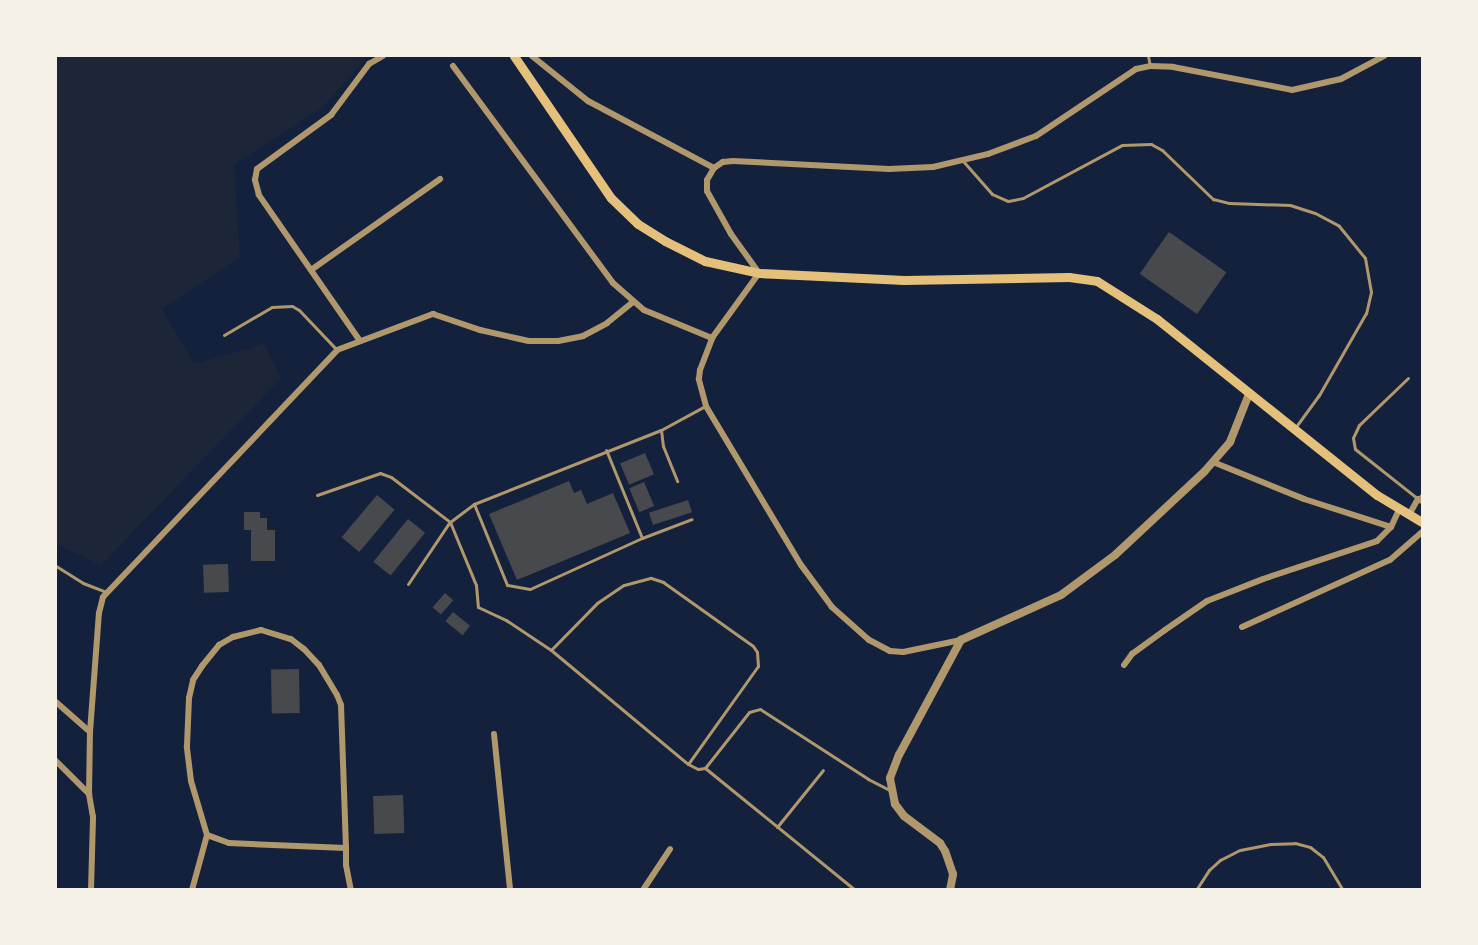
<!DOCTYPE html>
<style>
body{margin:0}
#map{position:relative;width:1478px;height:945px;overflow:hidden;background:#14213d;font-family:"Times New Roman",serif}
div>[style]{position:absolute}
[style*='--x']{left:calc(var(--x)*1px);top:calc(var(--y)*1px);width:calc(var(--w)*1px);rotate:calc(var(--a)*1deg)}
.green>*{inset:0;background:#1d2539}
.building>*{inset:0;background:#48494c;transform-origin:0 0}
.service>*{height:3px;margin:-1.5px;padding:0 1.5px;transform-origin:1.5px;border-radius:1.5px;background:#b1986c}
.minor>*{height:6px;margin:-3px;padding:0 3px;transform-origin:3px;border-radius:3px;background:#b1986c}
.tertiary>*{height:8px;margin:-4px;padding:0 4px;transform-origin:4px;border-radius:4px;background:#b1986c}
.secondary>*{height:9px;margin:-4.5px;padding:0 4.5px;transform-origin:4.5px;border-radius:4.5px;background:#e5c07b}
span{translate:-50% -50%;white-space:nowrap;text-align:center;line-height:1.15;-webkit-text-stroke:6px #f6f1e7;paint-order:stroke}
.frame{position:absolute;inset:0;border:57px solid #f6f1e7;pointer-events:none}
</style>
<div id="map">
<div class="green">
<div style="clip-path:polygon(56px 56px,357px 56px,363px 62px,323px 107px,234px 165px,240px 257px,162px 309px,194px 364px,264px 344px,281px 378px,101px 565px,56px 544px)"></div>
</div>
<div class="building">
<div style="left:1169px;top:232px;width:70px;height:51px;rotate:35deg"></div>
<div style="left:645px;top:453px;width:23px;height:27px;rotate:67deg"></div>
<div style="clip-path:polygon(569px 481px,574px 493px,581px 490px,587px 504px,613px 493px,630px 533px,517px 580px,489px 514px)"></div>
<div style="left:644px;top:482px;width:26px;height:16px;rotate:67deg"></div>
<div style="left:377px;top:495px;width:23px;height:55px;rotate:40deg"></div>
<div style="left:688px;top:500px;width:13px;height:41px;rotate:72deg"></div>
<div style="clip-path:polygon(244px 512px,260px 512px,260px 518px,267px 518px,267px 530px,275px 530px,275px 561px,251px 561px,251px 530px,244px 530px)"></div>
<div style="left:408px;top:519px;width:22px;height:55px;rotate:39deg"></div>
<div style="left:228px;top:564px;width:28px;height:25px;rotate:88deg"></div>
<div style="left:445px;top:593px;width:11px;height:19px;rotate:41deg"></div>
<div style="left:453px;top:612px;width:22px;height:12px;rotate:39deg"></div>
<div style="left:299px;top:669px;width:44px;height:28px;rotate:89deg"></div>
<div style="left:403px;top:795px;width:38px;height:30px;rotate:88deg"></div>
</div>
<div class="service">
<div style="--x:1148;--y:56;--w:10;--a:79"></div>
<div style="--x:963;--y:161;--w:44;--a:48.7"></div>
<div style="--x:992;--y:194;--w:17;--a:24"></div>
<div style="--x:1008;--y:201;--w:15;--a:-11"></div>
<div style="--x:1023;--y:198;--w:112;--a:-28.2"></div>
<div style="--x:1122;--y:145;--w:29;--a:-2"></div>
<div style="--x:1151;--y:144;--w:13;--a:29"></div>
<div style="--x:1162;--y:150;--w:71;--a:43.9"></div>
<div style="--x:1213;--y:199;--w:16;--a:14"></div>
<div style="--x:1229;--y:203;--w:61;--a:1.9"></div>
<div style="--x:1290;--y:205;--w:26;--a:18"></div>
<div style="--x:1315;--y:213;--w:27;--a:28"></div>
<div style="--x:1339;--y:226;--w:41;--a:50.9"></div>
<div style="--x:1365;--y:258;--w:35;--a:80"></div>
<div style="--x:1371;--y:292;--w:22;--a:103"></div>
<div style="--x:1366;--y:313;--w:95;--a:119.8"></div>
<div style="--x:1319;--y:395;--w:41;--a:126"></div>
<div style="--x:224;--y:335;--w:56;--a:-30.3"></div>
<div style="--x:272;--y:307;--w:20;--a:-3"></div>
<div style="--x:292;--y:306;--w:8;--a:30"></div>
<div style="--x:299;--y:310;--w:55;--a:46.5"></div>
<div style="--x:1408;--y:378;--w:68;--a:136.2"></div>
<div style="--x:1359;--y:425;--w:14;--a:115"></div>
<div style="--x:1353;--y:438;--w:11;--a:80"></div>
<div style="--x:1355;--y:449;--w:80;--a:38.4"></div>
<div style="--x:1418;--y:499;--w:6;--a:-51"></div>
<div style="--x:661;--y:430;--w:16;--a:83"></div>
<div style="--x:663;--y:446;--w:38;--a:68"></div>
<div style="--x:317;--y:495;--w:67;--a:-19.2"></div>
<div style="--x:380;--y:473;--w:12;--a:20"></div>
<div style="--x:391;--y:477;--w:74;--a:37.3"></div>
<div style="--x:450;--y:522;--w:30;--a:-37"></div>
<div style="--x:474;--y:504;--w:201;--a:-21.6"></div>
<div style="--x:661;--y:430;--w:50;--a:-28.6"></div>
<div style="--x:474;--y:504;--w:87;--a:67.8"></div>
<div style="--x:507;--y:585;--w:23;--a:10"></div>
<div style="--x:530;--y:589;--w:123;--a:-24.5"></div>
<div style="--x:642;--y:538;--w:95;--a:-112.2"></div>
<div style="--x:450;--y:522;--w:68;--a:67.6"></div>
<div style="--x:476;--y:585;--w:22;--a:85"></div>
<div style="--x:478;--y:607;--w:31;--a:25"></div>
<div style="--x:506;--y:620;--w:54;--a:33.7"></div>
<div style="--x:551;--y:650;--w:178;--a:39.8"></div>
<div style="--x:688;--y:764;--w:11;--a:27"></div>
<div style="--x:698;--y:769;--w:7;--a:-8"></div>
<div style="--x:705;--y:768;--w:71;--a:-51.8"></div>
<div style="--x:749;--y:712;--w:11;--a:-15"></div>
<div style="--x:760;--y:709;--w:129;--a:32.9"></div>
<div style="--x:868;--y:779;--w:25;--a:27"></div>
<div style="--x:642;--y:538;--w:53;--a:-20.8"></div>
<div style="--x:56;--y:566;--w:32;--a:32"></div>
<div style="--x:83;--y:583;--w:26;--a:21"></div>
<div style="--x:408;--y:584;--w:73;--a:-56.1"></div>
<div style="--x:551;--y:650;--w:66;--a:-45.6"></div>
<div style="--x:597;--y:603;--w:32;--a:-34"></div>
<div style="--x:624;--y:585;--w:28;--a:-15"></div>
<div style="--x:651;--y:578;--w:13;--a:18"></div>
<div style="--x:663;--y:582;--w:110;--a:35.4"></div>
<div style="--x:753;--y:646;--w:7;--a:56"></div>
<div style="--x:757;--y:652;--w:14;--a:86"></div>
<div style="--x:758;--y:666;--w:120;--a:125.5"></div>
<div style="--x:705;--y:768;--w:193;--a:39.1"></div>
<div style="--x:777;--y:827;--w:73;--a:-51.1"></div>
<div style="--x:1196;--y:890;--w:24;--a:-57"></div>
<div style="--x:1209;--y:870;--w:15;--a:-42"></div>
<div style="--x:1220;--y:860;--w:22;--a:-27"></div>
<div style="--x:1240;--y:850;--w:31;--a:-11"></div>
<div style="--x:1270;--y:844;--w:25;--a:-2"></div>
<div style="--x:1295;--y:843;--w:16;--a:15"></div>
<div style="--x:1310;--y:847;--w:16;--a:38"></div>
<div style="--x:1323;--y:857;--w:39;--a:59"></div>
</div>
<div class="minor">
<div style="--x:532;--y:56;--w:72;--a:38.8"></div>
<div style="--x:588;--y:101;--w:143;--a:28"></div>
<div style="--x:453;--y:66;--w:270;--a:53.6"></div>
<div style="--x:613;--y:283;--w:41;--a:41.1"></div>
<div style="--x:644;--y:310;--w:74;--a:22.4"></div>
<div style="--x:311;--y:270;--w:158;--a:-35.2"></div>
<div style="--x:360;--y:341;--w:178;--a:-124.7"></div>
<div style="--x:259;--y:195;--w:16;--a:-105"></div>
<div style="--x:255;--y:180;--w:11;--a:-80"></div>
<div style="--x:257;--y:169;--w:92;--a:-36.1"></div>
<div style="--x:331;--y:115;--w:64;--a:-53.3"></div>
<div style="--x:369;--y:64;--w:16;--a:-30"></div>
<div style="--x:1213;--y:462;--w:98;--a:22.1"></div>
<div style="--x:1304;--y:499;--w:91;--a:17.8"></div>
<div style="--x:1409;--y:515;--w:18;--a:-61"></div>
<div style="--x:1418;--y:499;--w:4;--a:27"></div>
<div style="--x:1242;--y:627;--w:162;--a:-24.4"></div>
<div style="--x:1390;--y:560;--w:43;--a:-41.2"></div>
<div style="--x:961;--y:640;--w:59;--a:168.3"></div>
<div style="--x:903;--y:652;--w:13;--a:-176"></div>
<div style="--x:890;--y:651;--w:24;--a:-152"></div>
<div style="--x:869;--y:640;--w:50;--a:-138.3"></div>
<div style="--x:832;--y:607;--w:52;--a:-126.4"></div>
<div style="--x:801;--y:565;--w:185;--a:-120.9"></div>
<div style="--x:706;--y:406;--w:28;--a:-105"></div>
<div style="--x:699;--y:379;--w:9;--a:-84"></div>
<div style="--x:700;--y:370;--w:34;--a:-69"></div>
<div style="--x:712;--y:338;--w:80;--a:-54.1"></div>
<div style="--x:759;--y:273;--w:48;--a:-125.7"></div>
<div style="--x:731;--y:234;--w:49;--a:-119.2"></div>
<div style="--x:707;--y:191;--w:11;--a:-90"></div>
<div style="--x:707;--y:180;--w:14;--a:-60"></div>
<div style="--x:714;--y:168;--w:11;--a:-34"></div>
<div style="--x:723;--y:162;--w:10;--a:-6"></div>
<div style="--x:733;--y:161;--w:156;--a:2.9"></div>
<div style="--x:889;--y:169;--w:44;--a:-2.6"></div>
<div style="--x:933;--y:167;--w:57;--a:-13.3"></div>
<div style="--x:988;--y:154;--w:51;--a:-20.6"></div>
<div style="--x:1036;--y:136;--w:120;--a:-33.8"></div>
<div style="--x:1136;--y:69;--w:14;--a:-12"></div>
<div style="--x:1150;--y:66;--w:23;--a:2"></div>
<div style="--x:1173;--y:67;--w:121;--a:10.9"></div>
<div style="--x:1292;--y:90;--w:50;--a:-12.7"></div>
<div style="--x:1341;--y:79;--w:49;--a:-28.1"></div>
<div style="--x:1124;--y:665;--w:14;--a:-54"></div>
<div style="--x:1132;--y:654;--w:41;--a:-36"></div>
<div style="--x:1165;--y:630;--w:51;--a:-34.6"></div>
<div style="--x:1207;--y:601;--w:60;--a:-21.4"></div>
<div style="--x:1263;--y:579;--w:120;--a:-18.4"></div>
<div style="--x:1377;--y:541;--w:20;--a:-45"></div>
<div style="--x:1391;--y:527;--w:19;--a:-65"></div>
<div style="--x:56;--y:702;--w:45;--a:41.4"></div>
<div style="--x:494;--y:734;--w:157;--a:84.1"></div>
<div style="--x:56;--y:761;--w:47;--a:45"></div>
<div style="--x:346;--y:848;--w:117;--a:-177.6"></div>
<div style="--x:229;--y:843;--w:23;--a:-160"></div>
<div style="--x:207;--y:835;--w:56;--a:-106.5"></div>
<div style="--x:191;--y:781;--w:35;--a:-97"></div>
<div style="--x:187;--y:746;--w:48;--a:-87.6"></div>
<div style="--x:189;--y:698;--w:18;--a:-77"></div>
<div style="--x:193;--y:680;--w:17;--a:-57"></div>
<div style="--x:202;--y:666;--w:27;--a:-51"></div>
<div style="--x:219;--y:645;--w:16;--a:-30"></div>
<div style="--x:233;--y:637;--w:29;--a:-14"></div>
<div style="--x:261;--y:630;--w:31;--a:17"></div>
<div style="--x:291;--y:639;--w:16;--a:38"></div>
<div style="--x:304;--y:649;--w:22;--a:47"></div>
<div style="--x:319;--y:665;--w:35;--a:59"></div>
<div style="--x:337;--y:695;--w:11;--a:68"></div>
<div style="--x:341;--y:705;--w:143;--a:88"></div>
<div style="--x:346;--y:848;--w:17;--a:90"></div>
<div style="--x:346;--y:865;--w:25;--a:79"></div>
<div style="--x:91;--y:890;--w:73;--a:-88.4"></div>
<div style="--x:93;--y:817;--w:23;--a:-100"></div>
<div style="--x:89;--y:794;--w:62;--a:-89.1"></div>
<div style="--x:90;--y:732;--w:119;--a:-85.7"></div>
<div style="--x:99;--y:613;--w:16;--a:-76"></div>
<div style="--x:103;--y:597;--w:340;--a:-46.5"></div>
<div style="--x:337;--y:350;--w:103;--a:-20.6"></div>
<div style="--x:433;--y:314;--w:50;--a:18.8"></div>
<div style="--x:480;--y:330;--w:50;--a:12.7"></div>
<div style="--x:529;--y:341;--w:29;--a:0"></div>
<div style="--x:558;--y:341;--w:25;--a:-11"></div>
<div style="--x:583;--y:336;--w:27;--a:-28"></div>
<div style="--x:607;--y:323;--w:32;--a:-39"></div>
<div style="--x:192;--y:890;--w:57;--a:-74.7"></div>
<div style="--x:643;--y:890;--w:49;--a:-56.6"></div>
</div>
<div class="tertiary">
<div style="--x:950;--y:890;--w:16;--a:-79"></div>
<div style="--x:953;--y:874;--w:24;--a:-109"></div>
<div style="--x:945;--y:851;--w:9;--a:-122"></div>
<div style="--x:940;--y:843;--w:45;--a:-143.1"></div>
<div style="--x:904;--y:816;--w:15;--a:-127"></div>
<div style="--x:895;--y:804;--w:26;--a:-101"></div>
<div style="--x:890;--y:778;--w:25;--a:-69"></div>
<div style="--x:899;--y:755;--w:131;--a:-61.7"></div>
<div style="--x:961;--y:640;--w:110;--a:-24.2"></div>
<div style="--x:1061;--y:595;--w:67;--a:-36.5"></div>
<div style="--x:1115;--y:555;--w:122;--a:-43"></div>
<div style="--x:1204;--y:472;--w:40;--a:-49"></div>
<div style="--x:1230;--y:442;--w:52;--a:-68.4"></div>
</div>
<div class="secondary">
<div style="--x:514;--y:56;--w:172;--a:55.7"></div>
<div style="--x:611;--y:198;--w:37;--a:44"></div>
<div style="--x:638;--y:224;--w:32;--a:32"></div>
<div style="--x:665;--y:241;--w:45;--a:26.6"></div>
<div style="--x:705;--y:261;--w:55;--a:12.5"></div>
<div style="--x:759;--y:273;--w:145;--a:2.8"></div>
<div style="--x:904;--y:280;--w:165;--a:-1"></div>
<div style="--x:1069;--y:277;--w:28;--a:8"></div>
<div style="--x:1097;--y:281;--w:71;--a:32.3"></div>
<div style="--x:1157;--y:319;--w:282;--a:38.7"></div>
<div style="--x:1377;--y:495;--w:52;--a:31"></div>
</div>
<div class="frame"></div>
</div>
